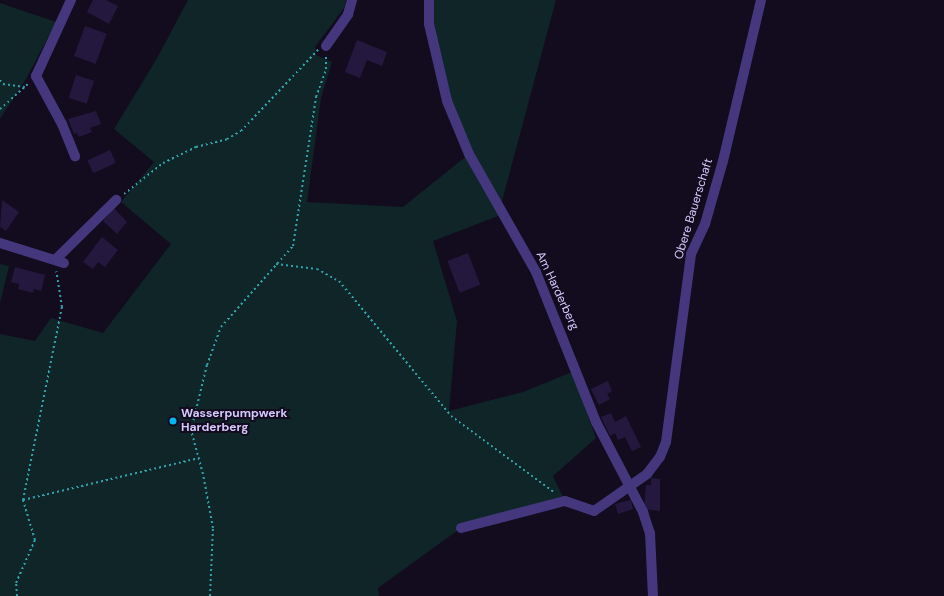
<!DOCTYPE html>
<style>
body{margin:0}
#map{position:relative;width:944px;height:596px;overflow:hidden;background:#120c1e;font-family:"DM Sans",sans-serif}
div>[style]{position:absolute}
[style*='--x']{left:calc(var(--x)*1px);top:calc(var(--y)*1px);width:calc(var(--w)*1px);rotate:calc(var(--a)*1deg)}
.green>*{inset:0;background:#0f2528}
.building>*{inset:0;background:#25183f;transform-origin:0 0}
.path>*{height:2px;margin-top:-1px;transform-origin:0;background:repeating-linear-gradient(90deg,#2ea3ae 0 2px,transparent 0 5px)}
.minor>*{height:10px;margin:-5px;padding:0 5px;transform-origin:5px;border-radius:5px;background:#44377d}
.dots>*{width:11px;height:11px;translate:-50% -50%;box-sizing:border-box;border:2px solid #120c1e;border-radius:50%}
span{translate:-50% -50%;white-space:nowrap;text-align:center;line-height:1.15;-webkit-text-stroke:4px #120c1e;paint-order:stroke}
.street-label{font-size:12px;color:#d7c9ff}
.poi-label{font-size:12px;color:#d7c9ff;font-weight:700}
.left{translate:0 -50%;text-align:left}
</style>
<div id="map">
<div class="green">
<div style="clip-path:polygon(188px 0,346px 0,344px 8px,315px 47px,316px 55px,332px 62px,321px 98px,307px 202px,403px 207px,469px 154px,447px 101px,429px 0,556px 0,498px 216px,433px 241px,457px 321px,449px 411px,523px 392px,572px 372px,596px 438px,553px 476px,565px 501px,461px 528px,378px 588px,379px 596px,0 596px,0 334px,35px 341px,51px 318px,103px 333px,171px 244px,121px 202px,154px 162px,114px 129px,156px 60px)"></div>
<div style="clip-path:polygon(0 3px,56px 22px,26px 79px,0 119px)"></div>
<div style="clip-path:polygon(0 264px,9px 266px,0 303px)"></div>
</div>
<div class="building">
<div style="clip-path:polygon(93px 0,106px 0,118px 6px,109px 24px,87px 12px)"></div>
<div style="left:85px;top:26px;width:23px;height:32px;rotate:20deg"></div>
<div style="clip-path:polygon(357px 40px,387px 52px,382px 66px,367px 60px,360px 78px,345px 72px)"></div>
<div style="left:76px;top:75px;width:19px;height:24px;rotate:18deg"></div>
<div style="clip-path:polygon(96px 111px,101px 124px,90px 128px,92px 132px,79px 137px,77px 133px,74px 134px,68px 119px)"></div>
<div style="left:110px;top:150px;width:14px;height:25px;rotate:65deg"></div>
<div style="clip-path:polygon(2px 200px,19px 212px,6px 231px,0 227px)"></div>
<div style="clip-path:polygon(114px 208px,127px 222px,117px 234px,103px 221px)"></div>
<div style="clip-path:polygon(102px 237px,118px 250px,105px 267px,98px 262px,93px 269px,83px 262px)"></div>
<div style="left:468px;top:253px;width:34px;height:22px;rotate:69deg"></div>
<div style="clip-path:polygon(15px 267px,45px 275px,41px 291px,34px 289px,33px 293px,18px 289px,19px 284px,11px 282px)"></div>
<div style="clip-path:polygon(608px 381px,612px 391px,607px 394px,610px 399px,599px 405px,591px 389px)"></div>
<div style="clip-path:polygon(611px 413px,615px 422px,626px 416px,641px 447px,632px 451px,625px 437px,618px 440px,615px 433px,610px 436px,601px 417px)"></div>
<div style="left:169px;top:416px;width:12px;height:6px;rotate:20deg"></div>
<div style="clip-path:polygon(651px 478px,660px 479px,660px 511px,644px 509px,646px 485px,651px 485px)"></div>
<div style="clip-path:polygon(631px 500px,633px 509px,618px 514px,615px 504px)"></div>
</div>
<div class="path">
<div style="--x:0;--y:80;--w:5;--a:53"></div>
<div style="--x:3;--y:84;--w:22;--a:8"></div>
<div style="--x:0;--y:109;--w:39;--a:-42"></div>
<div style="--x:124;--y:194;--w:50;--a:-38.5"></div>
<div style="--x:163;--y:163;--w:37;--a:-26"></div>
<div style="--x:196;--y:147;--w:32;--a:-14"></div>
<div style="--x:227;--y:139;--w:16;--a:-30"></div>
<div style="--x:241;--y:131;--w:112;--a:-46.5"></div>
<div style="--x:276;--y:264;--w:41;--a:7"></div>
<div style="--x:317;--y:269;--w:25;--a:29"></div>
<div style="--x:339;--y:281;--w:175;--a:50.3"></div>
<div style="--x:451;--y:416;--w:129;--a:36.5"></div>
<div style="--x:23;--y:500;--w:181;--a:-13.4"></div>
<div style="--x:17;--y:596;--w:13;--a:-94"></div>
<div style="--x:16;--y:583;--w:47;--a:-66.2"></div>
<div style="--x:35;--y:540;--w:42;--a:-106.7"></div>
<div style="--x:23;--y:500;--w:197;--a:-78.6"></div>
<div style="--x:62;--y:307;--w:36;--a:-99"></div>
<div style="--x:210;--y:596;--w:68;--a:-87.5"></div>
<div style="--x:213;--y:528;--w:55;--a:-100.5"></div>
<div style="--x:203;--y:474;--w:46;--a:-105.3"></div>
<div style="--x:191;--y:430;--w:67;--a:-76.2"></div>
<div style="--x:207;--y:365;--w:40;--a:-69.8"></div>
<div style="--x:221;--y:327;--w:108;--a:-48.4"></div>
<div style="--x:293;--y:246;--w:151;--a:-81.2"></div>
<div style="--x:316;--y:97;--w:30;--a:-70"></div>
<div style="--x:326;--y:69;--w:14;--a:-90"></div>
</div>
<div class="minor">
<div style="--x:71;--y:0;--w:84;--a:114.7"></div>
<div style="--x:36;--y:76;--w:55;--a:61.6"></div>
<div style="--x:62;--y:124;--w:35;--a:68"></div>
<div style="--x:429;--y:0;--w:24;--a:90"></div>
<div style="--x:429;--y:24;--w:79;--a:76.8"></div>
<div style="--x:447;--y:101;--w:57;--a:67.5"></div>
<div style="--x:469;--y:154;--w:136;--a:60.4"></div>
<div style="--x:536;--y:272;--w:162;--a:68.2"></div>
<div style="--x:596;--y:422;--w:102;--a:62.4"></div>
<div style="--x:643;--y:512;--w:22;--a:72"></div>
<div style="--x:650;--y:533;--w:63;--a:87.3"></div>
<div style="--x:326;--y:46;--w:39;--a:-55"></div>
<div style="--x:348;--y:14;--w:15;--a:-74"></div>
<div style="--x:0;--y:243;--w:67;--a:17.4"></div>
<div style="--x:55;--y:260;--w:86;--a:-44.5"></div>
<div style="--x:461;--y:528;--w:107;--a:-14.6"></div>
<div style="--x:565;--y:501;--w:31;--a:19"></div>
<div style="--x:594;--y:511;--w:65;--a:-34.9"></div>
<div style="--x:647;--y:474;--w:21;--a:-53"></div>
<div style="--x:660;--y:457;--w:16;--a:-68"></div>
<div style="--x:666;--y:442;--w:190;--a:-82.4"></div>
<div style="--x:691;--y:254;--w:33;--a:-65"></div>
<div style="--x:705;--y:224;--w:66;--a:-74.1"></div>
<div style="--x:723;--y:161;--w:165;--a:-76.7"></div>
</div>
<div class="dots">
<div style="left:173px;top:421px;background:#02b8f2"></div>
</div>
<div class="street-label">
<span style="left:694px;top:209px;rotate:-73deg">Obere Bauerschaft</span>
<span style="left:557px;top:291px;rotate:65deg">Am Harderberg</span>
</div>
<div class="poi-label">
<span class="left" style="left:181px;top:421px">Wasserpumpwerk<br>Harderberg</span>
</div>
</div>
